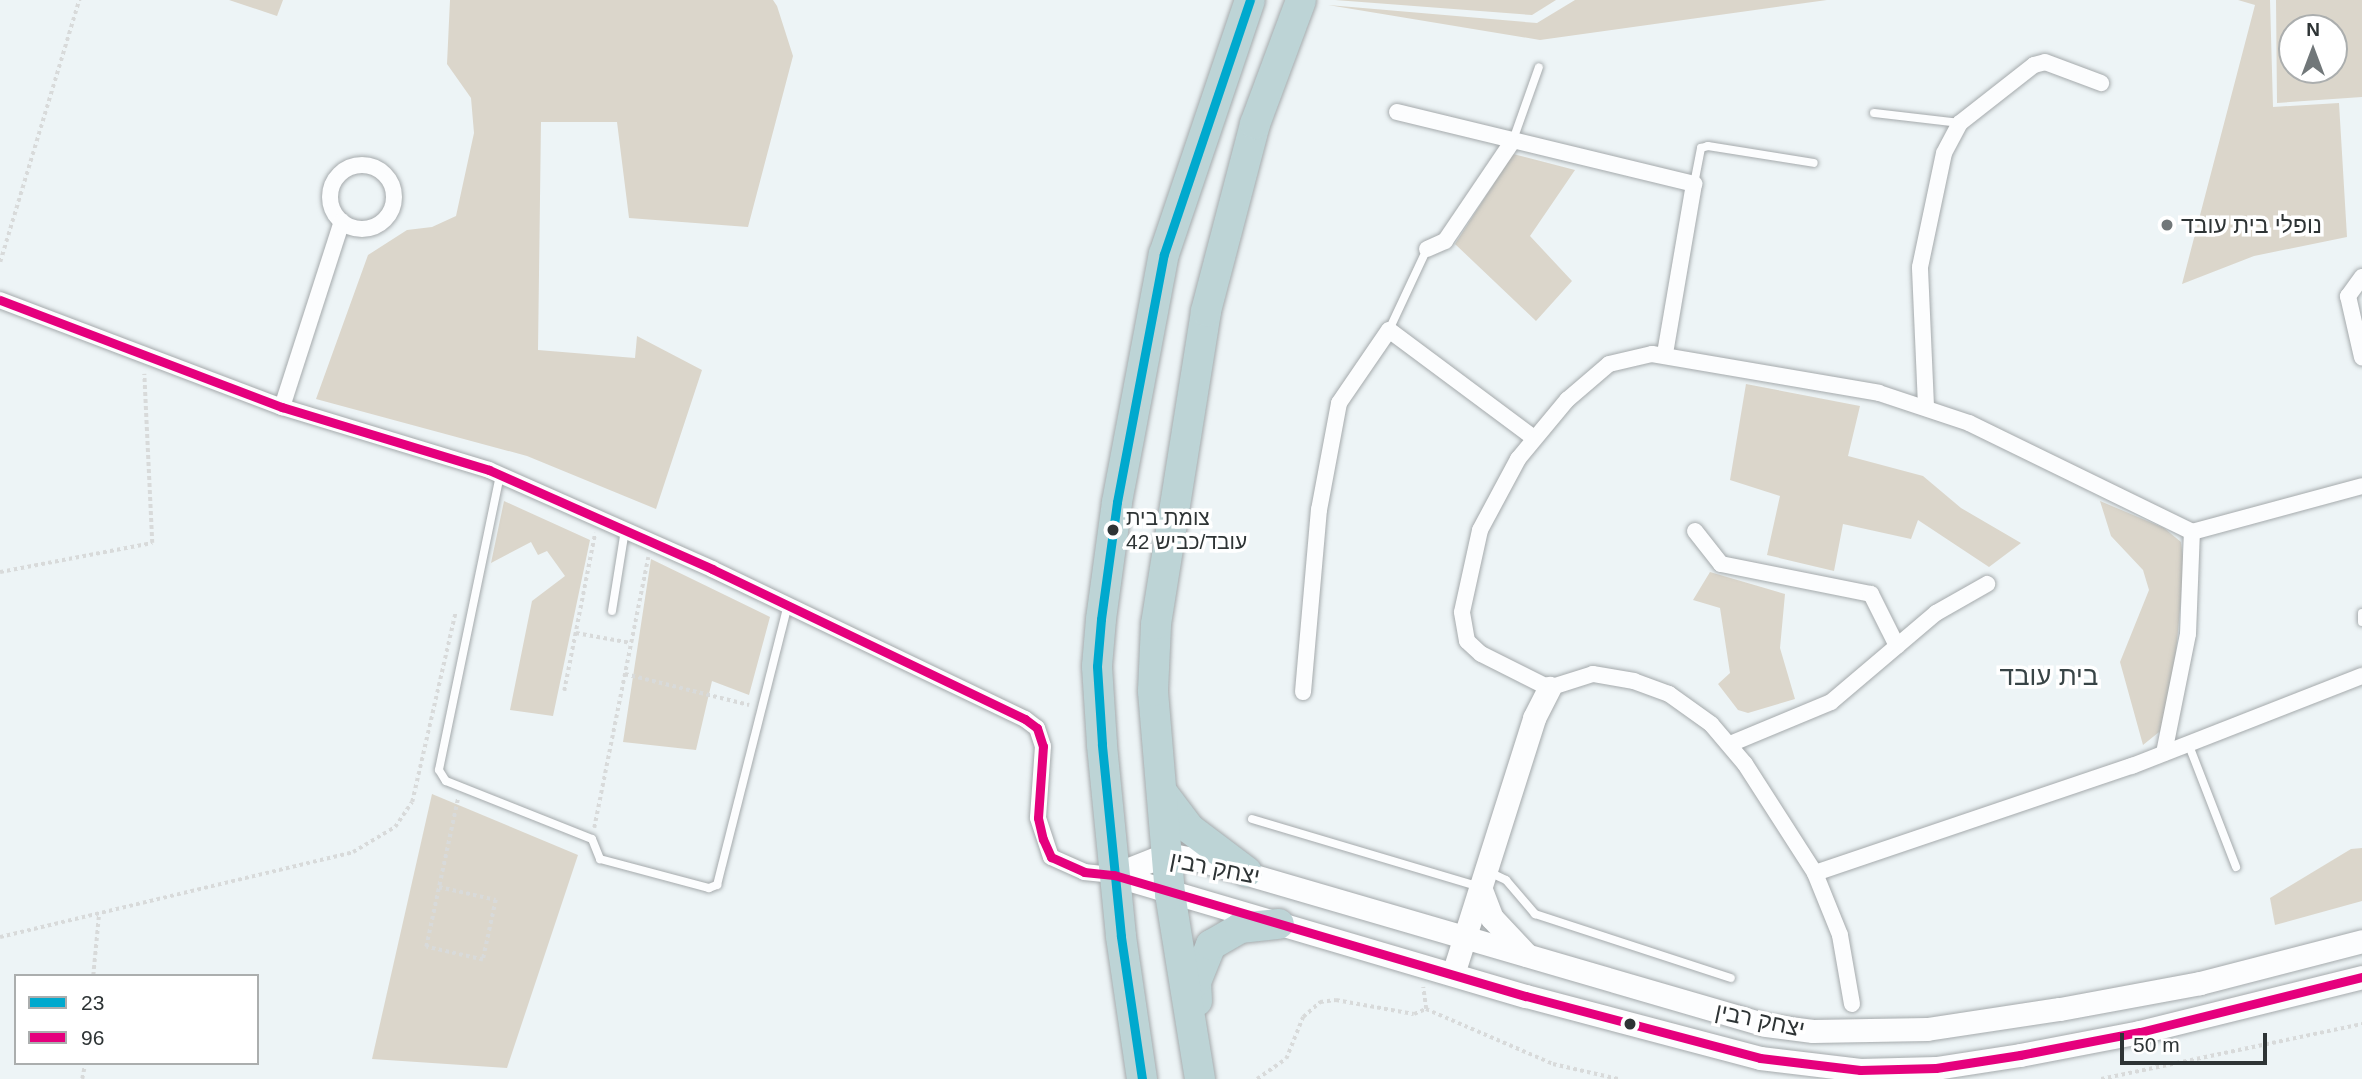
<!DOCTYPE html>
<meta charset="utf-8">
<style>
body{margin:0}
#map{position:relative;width:2362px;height:1079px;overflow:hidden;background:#edf4f6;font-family:Arial,Heebo,sans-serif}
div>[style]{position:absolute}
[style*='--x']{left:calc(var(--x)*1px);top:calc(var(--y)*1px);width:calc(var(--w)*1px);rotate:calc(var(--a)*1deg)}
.green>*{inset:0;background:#dbd6cb}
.path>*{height:3.5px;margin-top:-1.75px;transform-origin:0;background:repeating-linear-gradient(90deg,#d8dada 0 3.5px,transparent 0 7px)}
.roads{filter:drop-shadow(0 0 2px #a5aaac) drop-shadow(0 0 2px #a5aaac)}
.lane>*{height:8px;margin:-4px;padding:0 4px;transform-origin:4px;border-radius:4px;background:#fcfdfe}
.street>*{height:16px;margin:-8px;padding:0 8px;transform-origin:8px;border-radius:8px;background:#fcfdfe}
.street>.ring{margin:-8px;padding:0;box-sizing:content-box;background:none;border:16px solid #fcfdfe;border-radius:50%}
.secondary>*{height:23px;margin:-11.5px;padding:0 11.5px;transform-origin:11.5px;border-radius:11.5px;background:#fcfdfe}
.highway>*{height:30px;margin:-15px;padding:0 15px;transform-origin:15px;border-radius:15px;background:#bdd4d6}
.bus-1>*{height:9px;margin:-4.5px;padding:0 4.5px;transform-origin:4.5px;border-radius:4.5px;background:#00a9ce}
.bus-2>*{height:9px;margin:-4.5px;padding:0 4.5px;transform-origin:4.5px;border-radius:4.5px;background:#e5007d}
.dots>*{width:19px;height:19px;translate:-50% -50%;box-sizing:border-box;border:4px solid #fff;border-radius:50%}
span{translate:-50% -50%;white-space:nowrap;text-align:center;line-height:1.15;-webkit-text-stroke:7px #fff;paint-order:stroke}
.bus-label{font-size:21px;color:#2e3435}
.left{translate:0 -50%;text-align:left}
.poi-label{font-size:23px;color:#2e3435}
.street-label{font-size:23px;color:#2e3435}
.quarter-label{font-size:26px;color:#384446}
.legend{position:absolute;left:14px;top:974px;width:245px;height:91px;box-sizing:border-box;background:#fff;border:2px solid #abaeae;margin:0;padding:9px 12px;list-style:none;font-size:21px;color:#2e3435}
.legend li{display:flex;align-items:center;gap:14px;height:35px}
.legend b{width:35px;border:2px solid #abaeae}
.north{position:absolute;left:2278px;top:14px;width:70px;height:70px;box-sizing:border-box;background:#fff;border:2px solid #abaeae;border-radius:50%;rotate:0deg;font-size:19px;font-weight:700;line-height:28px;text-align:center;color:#2e3435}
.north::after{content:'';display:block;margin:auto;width:24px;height:32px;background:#717779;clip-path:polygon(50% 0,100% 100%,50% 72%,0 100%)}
.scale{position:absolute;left:2120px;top:1033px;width:147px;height:32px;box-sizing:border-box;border:4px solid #2e3435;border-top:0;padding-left:9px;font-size:21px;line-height:24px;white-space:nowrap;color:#2e3435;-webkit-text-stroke:5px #fff;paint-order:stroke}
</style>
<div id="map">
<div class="green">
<div style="clip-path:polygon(229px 0,283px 0,277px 16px)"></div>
<div style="clip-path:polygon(450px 0,773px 0,777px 6px,793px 56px,748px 227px,629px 218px,617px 122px,541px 122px,538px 350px,635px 358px,637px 336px,702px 370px,656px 509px,527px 456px,316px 399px,368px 255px,407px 230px,432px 227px,456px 216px,474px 133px,471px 98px,447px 64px)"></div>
<div style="clip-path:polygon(1335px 0,1556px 0,1532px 15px)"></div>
<div style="clip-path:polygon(1575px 0,1827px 0,1540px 40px,1328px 5px,1537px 23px)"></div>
<div style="clip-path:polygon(2238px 0,2270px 0,2273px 107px,2339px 103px,2347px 237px,2254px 256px,2182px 284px,2255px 5px)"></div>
<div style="clip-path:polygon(evenodd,2276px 0,2362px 0,2362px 97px,2277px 103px,2276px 0,2292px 28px,2334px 28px,2334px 70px,2292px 70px,2292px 28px)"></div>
<div style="clip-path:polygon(1513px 154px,1575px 170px,1530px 236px,1572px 281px,1536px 321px,1455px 244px)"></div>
<div style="clip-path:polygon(1746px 384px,1860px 406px,1848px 456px,1923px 476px,1961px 508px,2021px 543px,1989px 567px,1918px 520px,1911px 539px,1843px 524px,1834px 571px,1767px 555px,1780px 496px,1730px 480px)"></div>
<div style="clip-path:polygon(504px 501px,590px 540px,553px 716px,510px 710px,532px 601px,565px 576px,547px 551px,538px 555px,531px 542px,491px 563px)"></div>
<div style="clip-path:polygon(2100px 501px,2164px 528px,2181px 542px,2184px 566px,2174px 674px,2164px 728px,2143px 745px,2120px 662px,2149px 590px,2143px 570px,2111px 536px)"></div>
<div style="clip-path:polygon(651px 559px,770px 617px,749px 695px,712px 681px,696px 750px,623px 742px)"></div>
<div style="clip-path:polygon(1710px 572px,1785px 594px,1780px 648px,1795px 699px,1748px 713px,1738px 710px,1718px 684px,1730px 673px,1720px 608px,1693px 600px)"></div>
<div style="clip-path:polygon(432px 794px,578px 855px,507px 1068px,372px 1059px)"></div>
<div style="clip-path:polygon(2362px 848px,2362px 901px,2275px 925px,2270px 898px,2351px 849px)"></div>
</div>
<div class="path">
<div style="--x:0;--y:262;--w:274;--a:-73.2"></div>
<div style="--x:0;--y:572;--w:155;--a:-10.8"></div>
<div style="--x:152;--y:543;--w:169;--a:-92.7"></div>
<div style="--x:576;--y:633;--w:56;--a:10.3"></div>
<div style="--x:625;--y:674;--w:128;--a:14"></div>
<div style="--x:564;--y:691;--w:161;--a:-78.9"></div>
<div style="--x:594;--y:828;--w:276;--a:-78.7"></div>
<div style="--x:439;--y:887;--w:58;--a:12.8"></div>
<div style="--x:496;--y:900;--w:61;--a:102.2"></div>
<div style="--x:483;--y:960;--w:58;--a:-167.2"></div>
<div style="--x:426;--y:947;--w:152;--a:-77.9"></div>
<div style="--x:0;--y:937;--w:363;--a:-13.5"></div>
<div style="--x:353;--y:852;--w:49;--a:-30.8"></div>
<div style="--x:395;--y:827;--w:30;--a:-56"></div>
<div style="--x:412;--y:802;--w:193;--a:-77.1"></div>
<div style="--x:93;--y:976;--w:63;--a:-84.6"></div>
<div style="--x:1426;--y:1009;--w:138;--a:23.4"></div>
<div style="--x:1553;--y:1064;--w:67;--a:13"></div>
<div style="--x:82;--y:1079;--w:16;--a:-79"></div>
<div style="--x:1257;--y:1079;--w:35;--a:-35"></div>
<div style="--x:1286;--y:1059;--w:45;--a:-68"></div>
<div style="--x:1303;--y:1017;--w:23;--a:-41"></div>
<div style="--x:1320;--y:1002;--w:16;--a:-7"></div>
<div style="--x:1336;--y:1000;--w:79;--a:10.2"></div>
<div style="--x:1414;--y:1014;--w:13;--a:-23"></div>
<div style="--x:1426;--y:1009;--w:22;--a:-98"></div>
<div style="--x:2101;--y:1079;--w:267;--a:-11.9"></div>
</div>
<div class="roads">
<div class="lane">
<div style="--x:1874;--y:113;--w:87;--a:6.6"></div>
<div style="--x:1513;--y:140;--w:77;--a:-70.4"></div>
<div style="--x:1694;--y:184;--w:37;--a:-79"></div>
<div style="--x:1701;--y:148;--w:7;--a:-16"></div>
<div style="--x:1708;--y:146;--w:107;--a:9.1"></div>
<div style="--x:1389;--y:330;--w:89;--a:-64.9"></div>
<div style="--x:500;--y:475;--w:301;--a:101.7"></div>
<div style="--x:439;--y:770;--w:13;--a:58"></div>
<div style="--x:446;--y:781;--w:157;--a:21.7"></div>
<div style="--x:592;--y:839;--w:22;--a:68"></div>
<div style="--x:600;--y:859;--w:113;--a:14.9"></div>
<div style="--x:709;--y:888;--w:9;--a:-21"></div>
<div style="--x:717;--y:885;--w:289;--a:-75.8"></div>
<div style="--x:612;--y:611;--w:82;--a:-80.9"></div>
<div style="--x:2362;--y:613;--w:9;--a:90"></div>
<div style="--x:2188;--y:743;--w:133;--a:68.8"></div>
<div style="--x:1252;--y:819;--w:235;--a:16.6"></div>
<div style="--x:1489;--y:872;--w:19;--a:25"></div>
<div style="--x:1506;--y:880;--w:45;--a:49.5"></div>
<div style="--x:1535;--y:914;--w:206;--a:18.1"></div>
</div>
<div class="street">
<div style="--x:1397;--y:112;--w:306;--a:13.6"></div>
<div style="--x:1694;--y:184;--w:172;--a:99.7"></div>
<div class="ring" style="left:330px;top:165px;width:48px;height:48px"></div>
<div style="--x:1427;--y:249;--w:20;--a:-24"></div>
<div style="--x:1445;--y:241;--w:120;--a:-55.9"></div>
<div style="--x:2362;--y:277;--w:24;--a:126"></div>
<div style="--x:2348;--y:296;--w:63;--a:77.1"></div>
<div style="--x:0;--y:300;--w:302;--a:20.8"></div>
<div style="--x:282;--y:407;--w:216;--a:16.9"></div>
<div style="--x:489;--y:470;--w:244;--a:23.9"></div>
<div style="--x:712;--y:569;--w:347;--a:25.6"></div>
<div style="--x:1025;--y:719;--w:15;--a:37"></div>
<div style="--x:1037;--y:728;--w:19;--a:72"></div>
<div style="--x:1043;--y:746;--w:72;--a:94"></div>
<div style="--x:1038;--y:818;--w:41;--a:71.6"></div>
<div style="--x:1051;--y:857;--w:36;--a:24"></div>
<div style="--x:1084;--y:872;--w:30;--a:6"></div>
<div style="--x:1926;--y:406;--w:139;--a:-92.5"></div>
<div style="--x:1920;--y:267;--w:116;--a:-78.1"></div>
<div style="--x:1944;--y:153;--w:34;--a:-62"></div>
<div style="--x:1960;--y:123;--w:94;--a:-38.1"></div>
<div style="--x:2034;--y:65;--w:11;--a:-15"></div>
<div style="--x:2045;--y:62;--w:60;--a:20.6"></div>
<div style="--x:282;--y:407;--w:195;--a:-72.1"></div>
<div style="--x:1695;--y:531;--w:42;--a:51.8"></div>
<div style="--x:1721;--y:564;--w:153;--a:11.3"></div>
<div style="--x:1871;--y:594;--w:58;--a:63.4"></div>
<div style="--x:1303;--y:692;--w:183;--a:-85"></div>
<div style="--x:1319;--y:510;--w:109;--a:-79.4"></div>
<div style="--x:1339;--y:403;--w:88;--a:-55.6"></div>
<div style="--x:1389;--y:330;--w:181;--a:36.7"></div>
<div style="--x:1730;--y:744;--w:109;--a:-22.6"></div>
<div style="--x:1831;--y:702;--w:138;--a:-40.3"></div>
<div style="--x:1936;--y:613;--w:59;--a:-29.6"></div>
<div style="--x:2164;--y:753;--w:121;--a:-78.6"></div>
<div style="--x:2188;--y:634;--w:102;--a:-87.8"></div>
<div style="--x:1815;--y:873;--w:335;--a:-18.7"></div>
<div style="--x:2132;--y:766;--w:247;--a:-21.4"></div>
<div style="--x:1852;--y:1004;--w:70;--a:-99.9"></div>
<div style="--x:1840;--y:935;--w:67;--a:-112"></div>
<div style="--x:1815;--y:873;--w:130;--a:-122.7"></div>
<div style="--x:1745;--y:764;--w:52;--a:-130.4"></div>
<div style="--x:1711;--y:724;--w:52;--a:-144.5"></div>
<div style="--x:1669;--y:694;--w:37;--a:-160"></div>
<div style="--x:1634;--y:681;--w:42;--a:-170.3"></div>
<div style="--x:1593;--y:674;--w:46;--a:162.3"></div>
<div style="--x:1549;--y:688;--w:76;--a:-153.4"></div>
<div style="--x:1481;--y:654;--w:19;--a:-137"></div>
<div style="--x:1467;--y:641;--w:29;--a:-100"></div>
<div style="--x:1462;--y:612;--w:84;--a:-77.6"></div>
<div style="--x:1480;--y:530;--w:81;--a:-61.8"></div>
<div style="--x:1518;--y:459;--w:77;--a:-50.3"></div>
<div style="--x:1567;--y:400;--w:55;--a:-40.6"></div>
<div style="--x:1609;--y:364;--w:44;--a:-13.1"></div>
<div style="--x:1652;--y:354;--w:230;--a:9.7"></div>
<div style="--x:1879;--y:393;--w:95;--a:18.4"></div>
<div style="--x:1969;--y:423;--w:248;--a:26"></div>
<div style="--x:2192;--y:532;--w:176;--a:-15.1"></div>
</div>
<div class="secondary">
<div style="--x:1114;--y:875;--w:57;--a:-21.6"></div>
<div style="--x:1167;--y:854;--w:37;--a:11"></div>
<div style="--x:1203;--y:861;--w:586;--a:16.24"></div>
<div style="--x:1766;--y:1025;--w:47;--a:7.3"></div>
<div style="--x:1813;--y:1031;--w:114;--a:-1"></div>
<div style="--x:1927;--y:1029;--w:134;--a:-8.6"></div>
<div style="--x:2060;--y:1009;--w:142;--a:-10.5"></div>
<div style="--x:2200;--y:983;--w:167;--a:-14.5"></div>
<div style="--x:1114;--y:875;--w:429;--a:16.4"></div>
<div style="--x:1526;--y:996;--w:242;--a:14.8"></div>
<div style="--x:1760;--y:1058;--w:101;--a:6.8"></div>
<div style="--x:1860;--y:1070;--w:76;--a:-1.5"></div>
<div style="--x:1936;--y:1068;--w:85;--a:-8.8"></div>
<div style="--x:2020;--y:1055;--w:122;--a:-10.9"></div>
<div style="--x:2140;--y:1032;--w:229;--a:-13.9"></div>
<div style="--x:1480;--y:887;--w:33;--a:69"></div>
<div style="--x:1492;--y:918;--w:51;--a:46.6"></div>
<div style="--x:1453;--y:974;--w:269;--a:-72.4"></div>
<div style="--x:1534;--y:718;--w:34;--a:-63"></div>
</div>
<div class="highway">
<div style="--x:1162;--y:792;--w:46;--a:52.9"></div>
<div style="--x:1190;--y:829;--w:71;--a:37"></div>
<div style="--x:1197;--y:1001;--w:19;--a:-93"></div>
<div style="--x:1196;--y:982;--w:40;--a:-68"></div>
<div style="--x:1211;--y:945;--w:34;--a:-30"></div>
<div style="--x:1240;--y:928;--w:39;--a:-6"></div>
<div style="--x:1142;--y:1079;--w:145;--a:-98.4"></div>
<div style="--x:1121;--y:936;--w:193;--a:-95.7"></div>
<div style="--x:1102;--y:744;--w:78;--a:-93.7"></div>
<div style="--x:1097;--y:666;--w:47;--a:-85.1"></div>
<div style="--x:1101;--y:619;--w:118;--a:-82.2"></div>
<div style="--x:1117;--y:502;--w:252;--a:-79.3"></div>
<div style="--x:1164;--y:254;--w:268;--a:-71.3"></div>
<div style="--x:1200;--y:1079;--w:187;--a:-99.2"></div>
<div style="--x:1170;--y:894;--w:204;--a:-94.8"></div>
<div style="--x:1153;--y:691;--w:67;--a:-87.4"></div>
<div style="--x:1156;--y:624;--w:317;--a:-80.9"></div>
<div style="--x:1206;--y:311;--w:193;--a:-75.3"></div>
<div style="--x:1255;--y:124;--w:132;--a:-69.6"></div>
</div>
</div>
<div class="bus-1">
<div style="--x:1142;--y:1079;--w:145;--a:-98.4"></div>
<div style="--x:1121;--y:936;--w:193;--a:-95.7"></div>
<div style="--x:1102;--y:744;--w:78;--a:-93.7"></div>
<div style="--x:1097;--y:666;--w:47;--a:-85.1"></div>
<div style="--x:1101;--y:619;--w:118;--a:-82.2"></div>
<div style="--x:1117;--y:502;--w:252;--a:-79.3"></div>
<div style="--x:1164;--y:254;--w:268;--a:-71.3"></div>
</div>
<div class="bus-2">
<div style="--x:0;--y:300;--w:302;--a:20.8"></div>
<div style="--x:282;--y:407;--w:216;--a:16.9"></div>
<div style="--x:489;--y:470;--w:244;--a:23.9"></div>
<div style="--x:712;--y:569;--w:347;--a:25.6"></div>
<div style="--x:1025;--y:719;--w:15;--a:37"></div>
<div style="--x:1037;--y:728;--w:19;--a:72"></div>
<div style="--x:1043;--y:746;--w:72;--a:94"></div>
<div style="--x:1038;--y:818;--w:22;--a:77"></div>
<div style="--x:1043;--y:839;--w:20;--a:66"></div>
<div style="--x:1051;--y:857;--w:36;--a:24"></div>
<div style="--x:1084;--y:872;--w:30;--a:6"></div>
<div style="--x:1114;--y:875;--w:429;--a:16.4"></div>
<div style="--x:1526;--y:996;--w:242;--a:14.8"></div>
<div style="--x:1760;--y:1058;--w:101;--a:6.8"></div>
<div style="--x:1860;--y:1070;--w:76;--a:-1.5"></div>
<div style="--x:1936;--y:1068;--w:85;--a:-8.8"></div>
<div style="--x:2020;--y:1055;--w:122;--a:-10.9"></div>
<div style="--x:2140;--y:1032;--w:229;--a:-13.9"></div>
</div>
<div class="dots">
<div style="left:2167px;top:225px;background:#717779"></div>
<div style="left:1113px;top:530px;background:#2e3435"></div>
<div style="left:1630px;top:1024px;background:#2e3435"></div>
</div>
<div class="bus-label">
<span class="left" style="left:1126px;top:530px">צומת בית<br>עובד/כביש 42</span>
</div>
<div class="poi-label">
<span class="left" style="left:2181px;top:225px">נופלי בית עובד</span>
</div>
<div class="street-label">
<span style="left:1215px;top:868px;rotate:11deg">יצחק רבין</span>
<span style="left:1760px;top:1020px;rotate:12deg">יצחק רבין</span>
</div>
<div class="quarter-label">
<span style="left:2049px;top:677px">בית עובד</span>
</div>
<ul class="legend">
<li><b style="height:9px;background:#00a9ce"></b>23</li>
<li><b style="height:9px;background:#e5007d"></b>96</li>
</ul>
<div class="north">N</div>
<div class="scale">50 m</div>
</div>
